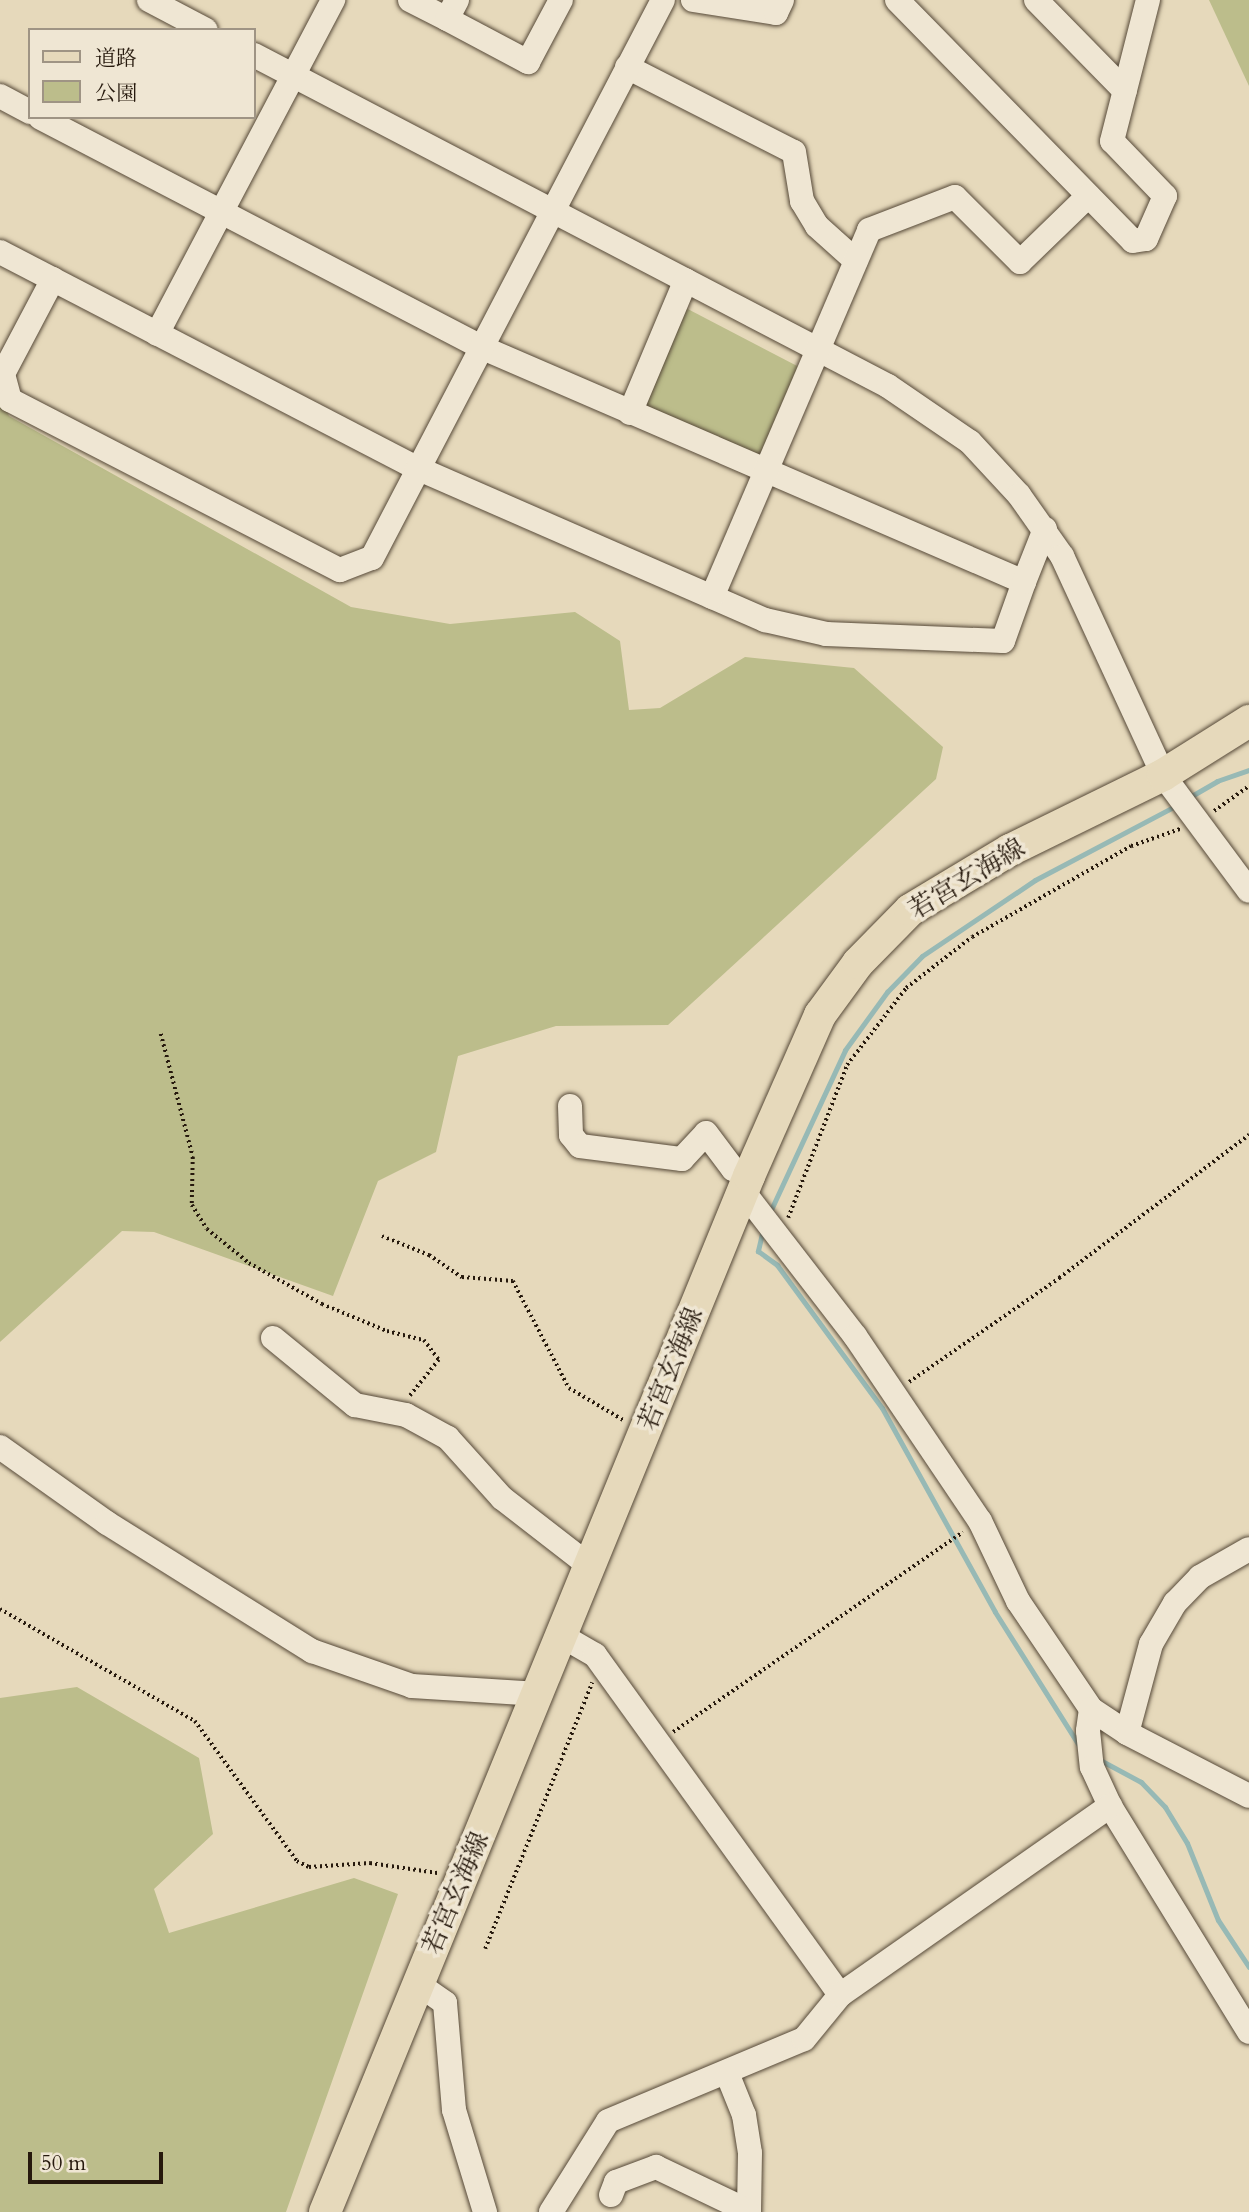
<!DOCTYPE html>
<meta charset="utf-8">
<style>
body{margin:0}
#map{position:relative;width:1249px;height:2212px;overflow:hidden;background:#e6d9bb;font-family:Cardo,"Noto Serif JP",serif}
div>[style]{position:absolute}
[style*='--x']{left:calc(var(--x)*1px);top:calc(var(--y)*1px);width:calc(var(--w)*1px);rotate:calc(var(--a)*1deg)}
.green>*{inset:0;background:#bcbd8b}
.stream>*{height:5px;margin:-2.5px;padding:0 2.5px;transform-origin:2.5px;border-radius:2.5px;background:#97b9b5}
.path>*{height:3.5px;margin-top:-1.75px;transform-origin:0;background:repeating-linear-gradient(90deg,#26190d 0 2px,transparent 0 5.5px)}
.roads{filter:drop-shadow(0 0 2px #564938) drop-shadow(0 0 2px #564938)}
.minor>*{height:24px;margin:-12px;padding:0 12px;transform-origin:12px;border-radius:12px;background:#efe6d3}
.major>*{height:32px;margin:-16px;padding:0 16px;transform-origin:16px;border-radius:16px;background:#e6d9bb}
span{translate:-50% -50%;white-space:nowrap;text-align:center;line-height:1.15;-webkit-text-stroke:7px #efe6d3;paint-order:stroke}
.street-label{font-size:26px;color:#26190d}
.legend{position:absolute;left:28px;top:28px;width:228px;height:91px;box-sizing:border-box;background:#efe6d3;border:2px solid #9f9484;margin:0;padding:9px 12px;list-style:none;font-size:21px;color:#26190d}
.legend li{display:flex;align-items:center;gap:14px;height:35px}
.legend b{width:35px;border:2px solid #9f9484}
.scale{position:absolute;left:28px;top:2152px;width:135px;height:32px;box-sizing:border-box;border:4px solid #26190d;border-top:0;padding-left:9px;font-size:21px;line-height:24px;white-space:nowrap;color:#26190d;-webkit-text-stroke:5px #efe6d3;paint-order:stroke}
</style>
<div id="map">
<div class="green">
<div style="clip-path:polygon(1209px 0,1249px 0,1249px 86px)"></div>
<div style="clip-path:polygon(682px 306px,801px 368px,762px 456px,644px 409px)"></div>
<div style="clip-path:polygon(0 397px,9px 416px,351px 607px,450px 624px,575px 612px,620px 641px,629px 710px,660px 708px,745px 657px,854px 668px,943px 747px,936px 779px,668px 1025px,556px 1026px,458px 1056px,436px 1152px,378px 1181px,333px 1296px,154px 1232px,122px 1231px,0 1342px)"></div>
<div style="clip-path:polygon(77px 1687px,199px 1758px,213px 1834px,154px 1889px,169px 1933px,354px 1878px,398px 1894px,286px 2212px,0 2212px,0 1698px)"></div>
</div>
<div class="stream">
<div style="--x:1188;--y:798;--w:34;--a:-30"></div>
<div style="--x:1217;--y:781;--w:34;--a:-19"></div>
<div style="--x:769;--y:1214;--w:181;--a:-65.1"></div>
<div style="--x:845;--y:1050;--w:72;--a:-54.1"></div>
<div style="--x:887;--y:992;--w:50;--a:-45.8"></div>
<div style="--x:922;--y:956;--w:136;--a:-33.9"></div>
<div style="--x:1035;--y:880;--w:161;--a:-27.8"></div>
<div style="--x:763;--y:1229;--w:23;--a:103"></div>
<div style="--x:758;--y:1251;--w:24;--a:36"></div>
<div style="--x:777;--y:1265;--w:177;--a:53.7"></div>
<div style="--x:882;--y:1408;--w:233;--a:61"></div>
<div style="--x:995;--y:1612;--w:160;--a:57.8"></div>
<div style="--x:1100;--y:1760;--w:47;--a:28.2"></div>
<div style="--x:1141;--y:1782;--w:35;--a:46"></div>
<div style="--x:1165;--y:1807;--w:42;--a:58.6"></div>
<div style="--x:1187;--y:1843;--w:83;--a:68.1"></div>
<div style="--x:1218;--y:1920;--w:56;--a:56.6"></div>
</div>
<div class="path">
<div style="--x:1214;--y:811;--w:43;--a:-35.5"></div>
<div style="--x:161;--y:1034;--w:127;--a:75.4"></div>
<div style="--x:193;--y:1157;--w:48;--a:91.2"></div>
<div style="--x:192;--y:1205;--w:28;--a:58"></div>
<div style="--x:207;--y:1229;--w:54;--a:39"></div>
<div style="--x:249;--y:1263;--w:84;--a:29.3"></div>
<div style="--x:322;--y:1304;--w:70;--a:22.6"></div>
<div style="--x:387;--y:1331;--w:38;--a:14"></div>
<div style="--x:424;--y:1340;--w:25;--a:53"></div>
<div style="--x:439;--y:1360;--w:46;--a:128.9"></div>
<div style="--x:788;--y:1218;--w:164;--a:-68.9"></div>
<div style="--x:847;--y:1065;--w:97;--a:-52.5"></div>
<div style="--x:906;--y:988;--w:83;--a:-37.7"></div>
<div style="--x:972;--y:937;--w:183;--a:-29.8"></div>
<div style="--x:1131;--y:846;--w:52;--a:-19.1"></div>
<div style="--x:382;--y:1236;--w:51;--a:22"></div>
<div style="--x:429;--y:1255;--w:40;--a:34"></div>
<div style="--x:462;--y:1277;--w:51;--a:4.5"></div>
<div style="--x:513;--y:1281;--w:121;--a:62.4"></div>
<div style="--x:569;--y:1388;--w:65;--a:30.5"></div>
<div style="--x:909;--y:1382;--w:183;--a:-34.7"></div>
<div style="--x:1059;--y:1278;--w:238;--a:-37"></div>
<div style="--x:0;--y:1609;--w:225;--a:29.9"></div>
<div style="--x:195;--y:1721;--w:173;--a:53.9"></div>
<div style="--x:297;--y:1861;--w:13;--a:27"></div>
<div style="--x:309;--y:1867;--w:61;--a:-3.8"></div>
<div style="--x:370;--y:1863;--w:68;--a:8.5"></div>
<div style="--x:673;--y:1732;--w:352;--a:-34.6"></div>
<div style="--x:485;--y:1949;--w:287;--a:-68.1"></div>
</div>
<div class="roads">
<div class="minor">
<div style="--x:149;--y:0;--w:64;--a:27.8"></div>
<div style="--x:410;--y:0;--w:42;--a:27.2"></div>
<div style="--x:457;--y:0;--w:21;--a:118"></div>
<div style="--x:447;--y:19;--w:92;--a:28"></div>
<div style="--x:528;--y:62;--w:70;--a:-62"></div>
<div style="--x:693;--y:0;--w:84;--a:8.9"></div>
<div style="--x:776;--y:13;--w:14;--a:-65"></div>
<div style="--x:897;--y:0;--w:337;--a:45.6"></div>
<div style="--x:1133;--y:241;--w:13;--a:-9"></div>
<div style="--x:1146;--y:239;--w:47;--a:-66.2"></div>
<div style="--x:1165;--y:196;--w:76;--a:-133.9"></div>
<div style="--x:1112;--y:141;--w:146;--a:-75.7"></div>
<div style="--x:1036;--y:0;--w:127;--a:45.6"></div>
<div style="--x:254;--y:55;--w:715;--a:27.57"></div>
<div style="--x:888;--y:386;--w:99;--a:34.3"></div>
<div style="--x:970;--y:442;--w:72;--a:47.2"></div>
<div style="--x:1019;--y:495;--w:75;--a:54.8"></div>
<div style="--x:1062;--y:556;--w:241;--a:65.2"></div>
<div style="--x:1163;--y:775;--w:144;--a:53.4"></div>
<div style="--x:627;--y:67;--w:187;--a:27"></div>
<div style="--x:794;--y:152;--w:50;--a:80.7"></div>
<div style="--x:802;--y:201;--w:29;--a:59"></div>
<div style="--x:817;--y:226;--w:52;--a:41.9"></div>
<div style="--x:0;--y:96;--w:34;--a:28"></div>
<div style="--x:0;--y:252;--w:470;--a:27.4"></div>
<div style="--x:417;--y:468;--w:380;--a:23.6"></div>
<div style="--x:765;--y:620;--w:63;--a:12.9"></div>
<div style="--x:826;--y:634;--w:177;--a:2.3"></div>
<div style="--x:1003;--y:641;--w:63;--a:-70.4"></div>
<div style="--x:1024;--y:582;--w:592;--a:-156.6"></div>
<div style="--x:481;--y:347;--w:497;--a:-152.5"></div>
<div style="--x:53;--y:279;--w:107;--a:117.8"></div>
<div style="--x:3;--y:374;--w:27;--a:75"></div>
<div style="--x:10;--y:400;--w:371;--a:27.3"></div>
<div style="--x:340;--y:570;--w:34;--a:-21"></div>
<div style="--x:372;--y:558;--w:629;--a:-62.46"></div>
<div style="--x:157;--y:334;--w:378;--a:-62.2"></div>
<div style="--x:630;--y:413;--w:144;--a:-67.2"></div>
<div style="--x:1024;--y:582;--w:57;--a:-68.4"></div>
<div style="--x:712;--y:597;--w:399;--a:-66.8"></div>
<div style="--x:869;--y:230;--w:92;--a:-21"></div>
<div style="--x:955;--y:197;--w:92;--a:45"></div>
<div style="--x:1020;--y:262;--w:95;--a:-44.1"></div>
<div style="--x:570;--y:1106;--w:29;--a:88"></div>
<div style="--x:571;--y:1135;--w:14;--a:51"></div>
<div style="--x:580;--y:1146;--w:103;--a:7.3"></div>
<div style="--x:682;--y:1159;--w:35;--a:-47"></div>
<div style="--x:706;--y:1133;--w:45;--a:53.1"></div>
<div style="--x:733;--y:1169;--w:17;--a:24"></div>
<div style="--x:743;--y:1191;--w:183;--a:52.3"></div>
<div style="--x:855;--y:1336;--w:223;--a:56"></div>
<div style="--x:980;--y:1521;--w:89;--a:64.6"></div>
<div style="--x:1018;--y:1601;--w:130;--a:55.9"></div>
<div style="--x:1091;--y:1709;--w:43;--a:33.7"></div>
<div style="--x:1127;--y:1733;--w:137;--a:27.3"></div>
<div style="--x:273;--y:1338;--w:106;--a:39.3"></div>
<div style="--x:355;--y:1405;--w:52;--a:11.1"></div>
<div style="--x:406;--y:1415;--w:48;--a:28.7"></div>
<div style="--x:448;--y:1438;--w:81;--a:48"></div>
<div style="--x:502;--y:1498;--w:113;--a:37.8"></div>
<div style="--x:0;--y:1447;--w:131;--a:35.4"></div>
<div style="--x:107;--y:1523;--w:242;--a:32"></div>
<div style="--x:312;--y:1651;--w:106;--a:19.3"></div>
<div style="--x:412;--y:1686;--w:127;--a:3.6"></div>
<div style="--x:562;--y:1636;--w:38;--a:30"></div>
<div style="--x:595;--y:1655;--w:419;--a:54.2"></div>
<div style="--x:1091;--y:1709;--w:22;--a:98"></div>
<div style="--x:1088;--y:1731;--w:36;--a:84"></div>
<div style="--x:1092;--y:1767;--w:43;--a:65.2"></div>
<div style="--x:1110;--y:1806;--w:265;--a:58.4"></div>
<div style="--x:1127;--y:1733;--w:92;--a:-74.9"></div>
<div style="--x:1151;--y:1644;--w:48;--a:-59.7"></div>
<div style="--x:1175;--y:1603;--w:36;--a:-46"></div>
<div style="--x:1200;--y:1577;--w:56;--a:-29.7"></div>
<div style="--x:418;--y:1984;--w:33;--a:35"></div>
<div style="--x:445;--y:2003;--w:107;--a:85.2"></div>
<div style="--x:454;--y:2110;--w:107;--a:73.1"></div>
<div style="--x:727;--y:2073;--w:45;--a:68"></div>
<div style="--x:744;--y:2115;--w:38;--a:81"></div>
<div style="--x:750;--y:2153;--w:59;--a:91"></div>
<div style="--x:611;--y:2195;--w:14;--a:-69"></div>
<div style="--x:616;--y:2182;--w:43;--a:-20.6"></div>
<div style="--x:656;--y:2167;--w:100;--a:25.5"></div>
<div style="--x:551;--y:2212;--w:107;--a:-57.9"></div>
<div style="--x:608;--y:2121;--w:212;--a:-22.7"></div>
<div style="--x:804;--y:2039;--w:57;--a:-50.7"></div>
<div style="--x:840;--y:1995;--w:330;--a:-35"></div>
</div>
<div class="major">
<div style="--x:325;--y:2212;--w:1119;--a:-67.74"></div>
<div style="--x:749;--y:1176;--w:176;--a:-66.2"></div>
<div style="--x:820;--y:1015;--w:64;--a:-53.8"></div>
<div style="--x:858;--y:963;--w:74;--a:-45.5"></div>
<div style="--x:910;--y:910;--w:117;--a:-31"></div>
<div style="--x:1010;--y:850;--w:170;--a:-26.1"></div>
<div style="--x:1163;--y:775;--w:102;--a:-32.1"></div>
</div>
</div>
<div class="street-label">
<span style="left:967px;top:879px;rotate:-31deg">若宮玄海線</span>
<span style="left:671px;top:1369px;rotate:-68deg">若宮玄海線</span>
<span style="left:456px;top:1893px;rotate:-67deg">若宮玄海線</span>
</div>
<ul class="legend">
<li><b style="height:9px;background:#e6d9bb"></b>道路</li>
<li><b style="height:19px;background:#bcbd8b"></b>公園</li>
</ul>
<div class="scale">50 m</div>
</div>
